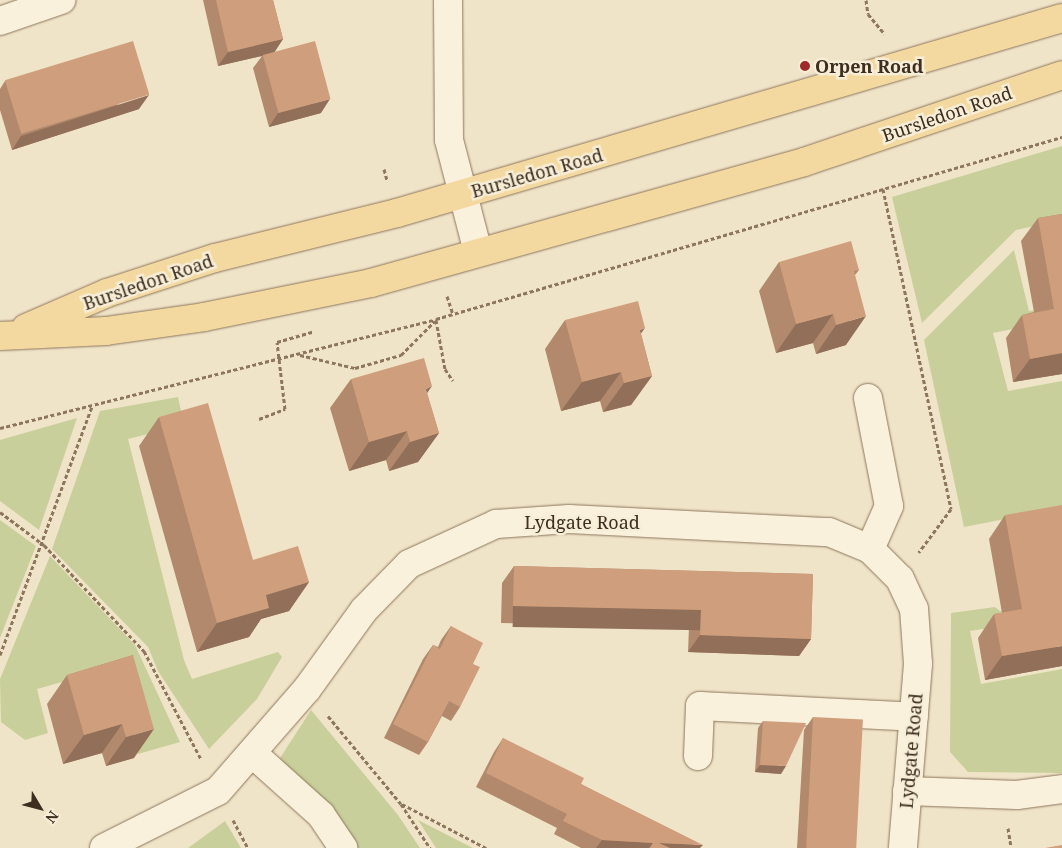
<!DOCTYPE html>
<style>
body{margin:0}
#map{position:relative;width:1062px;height:848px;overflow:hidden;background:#f0e4c8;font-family:"Noto Serif",serif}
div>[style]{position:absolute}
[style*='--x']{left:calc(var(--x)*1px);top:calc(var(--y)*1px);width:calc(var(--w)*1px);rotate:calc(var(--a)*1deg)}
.green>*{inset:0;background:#c9cf9b}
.path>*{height:3px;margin-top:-1.5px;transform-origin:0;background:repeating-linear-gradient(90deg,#8d765c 0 4px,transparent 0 6.5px)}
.roads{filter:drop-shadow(0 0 1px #8d765c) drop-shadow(0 0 1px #8d765c)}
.minor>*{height:28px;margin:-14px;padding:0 14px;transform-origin:14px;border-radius:14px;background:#faf1dc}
.major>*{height:28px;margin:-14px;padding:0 14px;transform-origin:14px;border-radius:14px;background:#f3d9a0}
.wall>*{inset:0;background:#b2896c}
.shaded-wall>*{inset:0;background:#916f58;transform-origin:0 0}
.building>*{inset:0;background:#cf9f7d;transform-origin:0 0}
.dots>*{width:14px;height:14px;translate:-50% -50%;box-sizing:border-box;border:2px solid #f7eed8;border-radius:50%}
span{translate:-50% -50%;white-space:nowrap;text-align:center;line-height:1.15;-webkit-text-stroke:5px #f7eed8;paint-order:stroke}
.poi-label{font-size:18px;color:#3d2e20;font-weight:700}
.left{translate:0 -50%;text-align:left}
.street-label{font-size:18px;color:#3d2e20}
.north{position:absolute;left:15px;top:783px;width:50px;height:50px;-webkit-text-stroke:4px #f7eed8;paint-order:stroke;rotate:127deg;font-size:14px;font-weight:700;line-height:20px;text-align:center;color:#3d2e20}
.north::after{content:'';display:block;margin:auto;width:18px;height:22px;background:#3d2e20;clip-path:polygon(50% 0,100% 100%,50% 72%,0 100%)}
</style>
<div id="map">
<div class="green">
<div style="clip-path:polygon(1062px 146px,1062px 220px,1016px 230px,922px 323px,892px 197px)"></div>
<div style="clip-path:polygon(1014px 250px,1029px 311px,1050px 308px,1054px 321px,993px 333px,1008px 391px,1062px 381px,1062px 508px,964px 527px,924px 340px)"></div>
<div style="clip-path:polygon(178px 397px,184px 425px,128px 439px,184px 660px,192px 679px,278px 652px,282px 657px,257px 699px,209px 749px,158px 671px,148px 647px,52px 549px,100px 411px)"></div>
<div style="clip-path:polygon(77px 418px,39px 530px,0 501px,0 440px)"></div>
<div style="clip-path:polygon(0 520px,36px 546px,0 638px)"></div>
<div style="clip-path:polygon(50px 556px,135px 645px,180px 742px,138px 754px,126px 713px,73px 679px,37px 689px,48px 733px,25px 740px,1px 722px,0 679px)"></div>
<div style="clip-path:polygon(995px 607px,1000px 611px,1018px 608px,1021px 623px,970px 631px,981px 684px,1062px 669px,1062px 773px,968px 772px,950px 752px,951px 613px)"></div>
<div style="clip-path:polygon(311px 710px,398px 815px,420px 848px,354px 848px,287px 770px,280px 758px)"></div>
<div style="clip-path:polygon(418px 820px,473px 848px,436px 848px)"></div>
<div style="clip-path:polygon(225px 821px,241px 848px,188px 848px)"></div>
</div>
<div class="path">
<div style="--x:866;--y:0;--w:14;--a:82"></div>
<div style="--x:868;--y:14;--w:26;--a:50"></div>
<div style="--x:384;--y:169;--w:11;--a:75"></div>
<div style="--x:883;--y:189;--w:327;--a:78"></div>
<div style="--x:951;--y:509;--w:54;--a:126.7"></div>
<div style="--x:447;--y:296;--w:19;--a:72"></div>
<div style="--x:436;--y:320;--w:50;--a:79.6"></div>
<div style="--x:445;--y:369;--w:14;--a:56"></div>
<div style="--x:300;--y:355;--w:57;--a:13.3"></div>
<div style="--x:355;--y:368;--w:48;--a:-15.8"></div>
<div style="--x:401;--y:355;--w:48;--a:-45"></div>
<div style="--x:259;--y:419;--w:28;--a:-21"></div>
<div style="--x:285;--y:409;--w:67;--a:-96.8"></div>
<div style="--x:277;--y:342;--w:37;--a:-16"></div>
<div style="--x:0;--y:428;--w:449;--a:-14"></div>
<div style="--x:436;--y:319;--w:652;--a:-16.21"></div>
<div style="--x:0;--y:512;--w:55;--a:36.9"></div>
<div style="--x:44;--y:545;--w:146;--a:46.7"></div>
<div style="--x:144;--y:651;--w:122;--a:62.2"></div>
<div style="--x:0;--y:655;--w:265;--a:-69.7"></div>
<div style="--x:328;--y:716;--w:114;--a:50.3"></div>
<div style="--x:401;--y:804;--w:53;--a:56.6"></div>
<div style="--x:402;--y:804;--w:95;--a:27.6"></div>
<div style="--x:233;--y:820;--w:32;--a:62"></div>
<div style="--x:1008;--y:828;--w:20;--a:81"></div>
</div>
<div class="roads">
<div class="minor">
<div style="--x:448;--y:0;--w:140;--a:89.6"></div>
<div style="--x:449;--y:140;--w:116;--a:75.5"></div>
<div style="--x:0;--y:21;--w:65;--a:-19"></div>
<div style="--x:868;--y:398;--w:110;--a:79"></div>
<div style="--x:889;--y:506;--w:47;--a:113.8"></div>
<div style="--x:252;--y:753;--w:93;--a:41.9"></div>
<div style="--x:321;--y:815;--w:40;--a:56"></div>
<div style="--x:698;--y:756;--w:50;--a:-87.7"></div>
<div style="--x:700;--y:706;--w:214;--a:2.9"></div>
<div style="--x:907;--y:791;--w:110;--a:2.1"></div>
<div style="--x:1017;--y:795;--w:45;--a:-7.6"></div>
<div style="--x:104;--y:848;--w:127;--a:-26.6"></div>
<div style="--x:218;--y:791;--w:135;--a:-48.9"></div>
<div style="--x:307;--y:689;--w:97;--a:-54.2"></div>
<div style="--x:364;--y:610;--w:64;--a:-45.6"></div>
<div style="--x:409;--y:564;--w:96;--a:-24.7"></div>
<div style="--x:496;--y:524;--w:73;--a:-3.9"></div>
<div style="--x:569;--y:519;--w:260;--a:2.9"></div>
<div style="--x:829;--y:532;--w:44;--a:22.5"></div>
<div style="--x:870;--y:549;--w:42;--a:45"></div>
<div style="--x:900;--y:579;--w:33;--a:65"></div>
<div style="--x:914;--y:609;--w:55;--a:85.8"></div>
<div style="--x:918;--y:664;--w:185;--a:94.7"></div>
</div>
<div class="major">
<div style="--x:26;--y:328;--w:88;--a:-23.4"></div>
<div style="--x:107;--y:293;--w:114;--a:-18"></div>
<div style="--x:215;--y:258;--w:187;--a:-13.9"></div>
<div style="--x:397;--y:213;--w:693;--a:-16.34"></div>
<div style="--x:0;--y:336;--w:106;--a:-2.7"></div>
<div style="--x:106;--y:331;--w:99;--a:-8.1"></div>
<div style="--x:204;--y:317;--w:170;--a:-11.5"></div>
<div style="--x:371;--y:283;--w:450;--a:-15.6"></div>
<div style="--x:804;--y:162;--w:272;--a:-18.6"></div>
</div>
</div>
<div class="wall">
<div style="clip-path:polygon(203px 0,273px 0,283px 39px,274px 52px,321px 113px,269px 127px,253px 68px,262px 56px,218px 66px)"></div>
<div style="clip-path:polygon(5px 81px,139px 109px,12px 150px,0 110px,0 89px)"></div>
<div style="clip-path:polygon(1062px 214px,1062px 374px,1013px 382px,1006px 338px,1022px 315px,1034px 312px,1021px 241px,1038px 218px)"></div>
<div style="clip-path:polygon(779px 262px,859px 270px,855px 275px,846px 345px,816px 354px,813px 343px,776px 353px,759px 291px)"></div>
<div style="clip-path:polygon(565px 320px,641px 334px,652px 376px,631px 405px,603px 412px,600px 401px,561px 411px,545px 349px)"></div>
<div style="clip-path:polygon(351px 379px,427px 394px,439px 433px,418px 462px,389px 471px,386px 460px,349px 471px,330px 408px)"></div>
<div style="clip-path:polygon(159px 417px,253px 560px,309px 582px,289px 611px,261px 619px,249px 637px,197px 652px,139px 446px)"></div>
<div style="clip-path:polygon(1005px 515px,1062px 666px,985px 680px,978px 638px,994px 614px,1002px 613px,989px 539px)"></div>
<div style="clip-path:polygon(514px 566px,813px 574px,811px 639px,799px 656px,688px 652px,689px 627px,501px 623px,502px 583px)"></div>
<div style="clip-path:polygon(451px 626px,473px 664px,460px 707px,451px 721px,442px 716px,428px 742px,419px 755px,384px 738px,423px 659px,433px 645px,438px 647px,441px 640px)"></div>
<div style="clip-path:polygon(133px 655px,134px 758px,106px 766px,102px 753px,63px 764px,47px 704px,67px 675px)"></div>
<div style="clip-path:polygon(813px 717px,856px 848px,797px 848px,804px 730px)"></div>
<div style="clip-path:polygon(763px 721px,781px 774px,755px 772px,758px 728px)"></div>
<div style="clip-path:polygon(503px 738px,581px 784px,700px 848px,581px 848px,554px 834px,557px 828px,476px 787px,494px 752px)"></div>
</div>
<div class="shaded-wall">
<div style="clip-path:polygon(283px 39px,274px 53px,218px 66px,228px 52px)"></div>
<div style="clip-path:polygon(149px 95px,139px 109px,12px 150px,21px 136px)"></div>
<div style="clip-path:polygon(330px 99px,321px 113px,269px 127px,278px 113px)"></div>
<div style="clip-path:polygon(833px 314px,813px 343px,776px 353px,796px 324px)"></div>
<div style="clip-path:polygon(866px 316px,846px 345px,816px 354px,836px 325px)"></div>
<div style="clip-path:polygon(645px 328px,624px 357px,640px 330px)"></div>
<div style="clip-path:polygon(1062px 353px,1062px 374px,1013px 382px,1030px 359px)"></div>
<div style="clip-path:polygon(621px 372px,600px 401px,561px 411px,582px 382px)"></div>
<div style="clip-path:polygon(652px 376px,631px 405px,603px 412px,624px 383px)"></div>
<div style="clip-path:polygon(432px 386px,412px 415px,426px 389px)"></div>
<div style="clip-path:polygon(407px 431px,386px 460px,349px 471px,369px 442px)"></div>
<div style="clip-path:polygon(439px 433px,418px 462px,389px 471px,410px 442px)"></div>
<div style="clip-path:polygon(309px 582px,289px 611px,261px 619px,249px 637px,197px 652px,217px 623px,266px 595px)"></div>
<div style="left:513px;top:606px;width:188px;height:21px;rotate:1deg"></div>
<div style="clip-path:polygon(700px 635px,811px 639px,799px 656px,688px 652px)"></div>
<div style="clip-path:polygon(1062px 646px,1062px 666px,985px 680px,1002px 656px)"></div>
<div style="clip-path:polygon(122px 724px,102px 753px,63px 764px,84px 735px)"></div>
<div style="clip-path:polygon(154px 729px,134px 758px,106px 766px,126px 737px)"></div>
<div style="clip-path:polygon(760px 765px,786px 766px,781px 774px,755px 772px)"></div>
<div style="clip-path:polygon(602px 840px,653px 843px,649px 848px,596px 848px)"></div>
<div style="clip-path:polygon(659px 843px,703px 845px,700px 848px,656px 848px)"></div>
</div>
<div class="building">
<div style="clip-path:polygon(216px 0,273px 0,283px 39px,228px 52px)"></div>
<div style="left:133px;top:41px;width:56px;height:134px;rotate:73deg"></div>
<div style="left:315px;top:41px;width:60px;height:54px;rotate:75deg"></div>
<div style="clip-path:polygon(1062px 214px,1062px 353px,1030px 359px,1022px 315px,1054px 309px,1038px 218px)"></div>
<div style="clip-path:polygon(851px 241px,859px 270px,854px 271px,866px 316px,836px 325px,833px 314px,796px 324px,779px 262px)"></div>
<div style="clip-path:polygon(638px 301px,645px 328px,640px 330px,652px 376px,624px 383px,621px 372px,582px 382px,565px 320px)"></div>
<div style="clip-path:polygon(424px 358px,432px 386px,426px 389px,439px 433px,410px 442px,407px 431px,369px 442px,351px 379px)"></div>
<div style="clip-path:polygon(208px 403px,253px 560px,298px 546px,309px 582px,266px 595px,269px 608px,217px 623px,159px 417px)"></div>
<div style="clip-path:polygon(1062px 505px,1062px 646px,1002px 656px,994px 614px,1022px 609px,1005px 515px)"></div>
<div style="clip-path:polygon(514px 566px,813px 574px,811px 639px,700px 635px,701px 610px,513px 606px)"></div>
<div style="clip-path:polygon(451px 626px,483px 643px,473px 664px,480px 667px,460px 707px,449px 701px,428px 742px,393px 724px,433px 645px,440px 649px)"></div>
<div style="clip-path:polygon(133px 655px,154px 729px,126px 737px,122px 724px,84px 735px,67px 675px)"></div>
<div style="left:813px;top:717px;width:50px;height:131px;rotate:3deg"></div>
<div style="clip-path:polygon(763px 721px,806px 723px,786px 766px,760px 765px)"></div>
<div style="clip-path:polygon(503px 738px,584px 778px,581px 784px,703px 845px,659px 843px,670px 848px,650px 848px,653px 843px,602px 840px,563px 821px,567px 814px,486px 773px)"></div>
<div style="clip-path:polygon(1062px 845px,1062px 848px,1045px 848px)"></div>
</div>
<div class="dots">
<div style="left:805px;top:66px;background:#9e2a2b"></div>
</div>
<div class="poi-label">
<span class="left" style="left:815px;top:66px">Orpen Road</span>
</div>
<div class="street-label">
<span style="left:947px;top:114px;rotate:-19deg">Bursledon Road</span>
<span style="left:537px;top:173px;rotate:-16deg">Bursledon Road</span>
<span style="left:148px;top:282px;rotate:-19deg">Bursledon Road</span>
<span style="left:582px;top:522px">Lydgate Road</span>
<span style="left:911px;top:751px;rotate:-85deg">Lydgate Road</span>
</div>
<div class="north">N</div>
</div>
